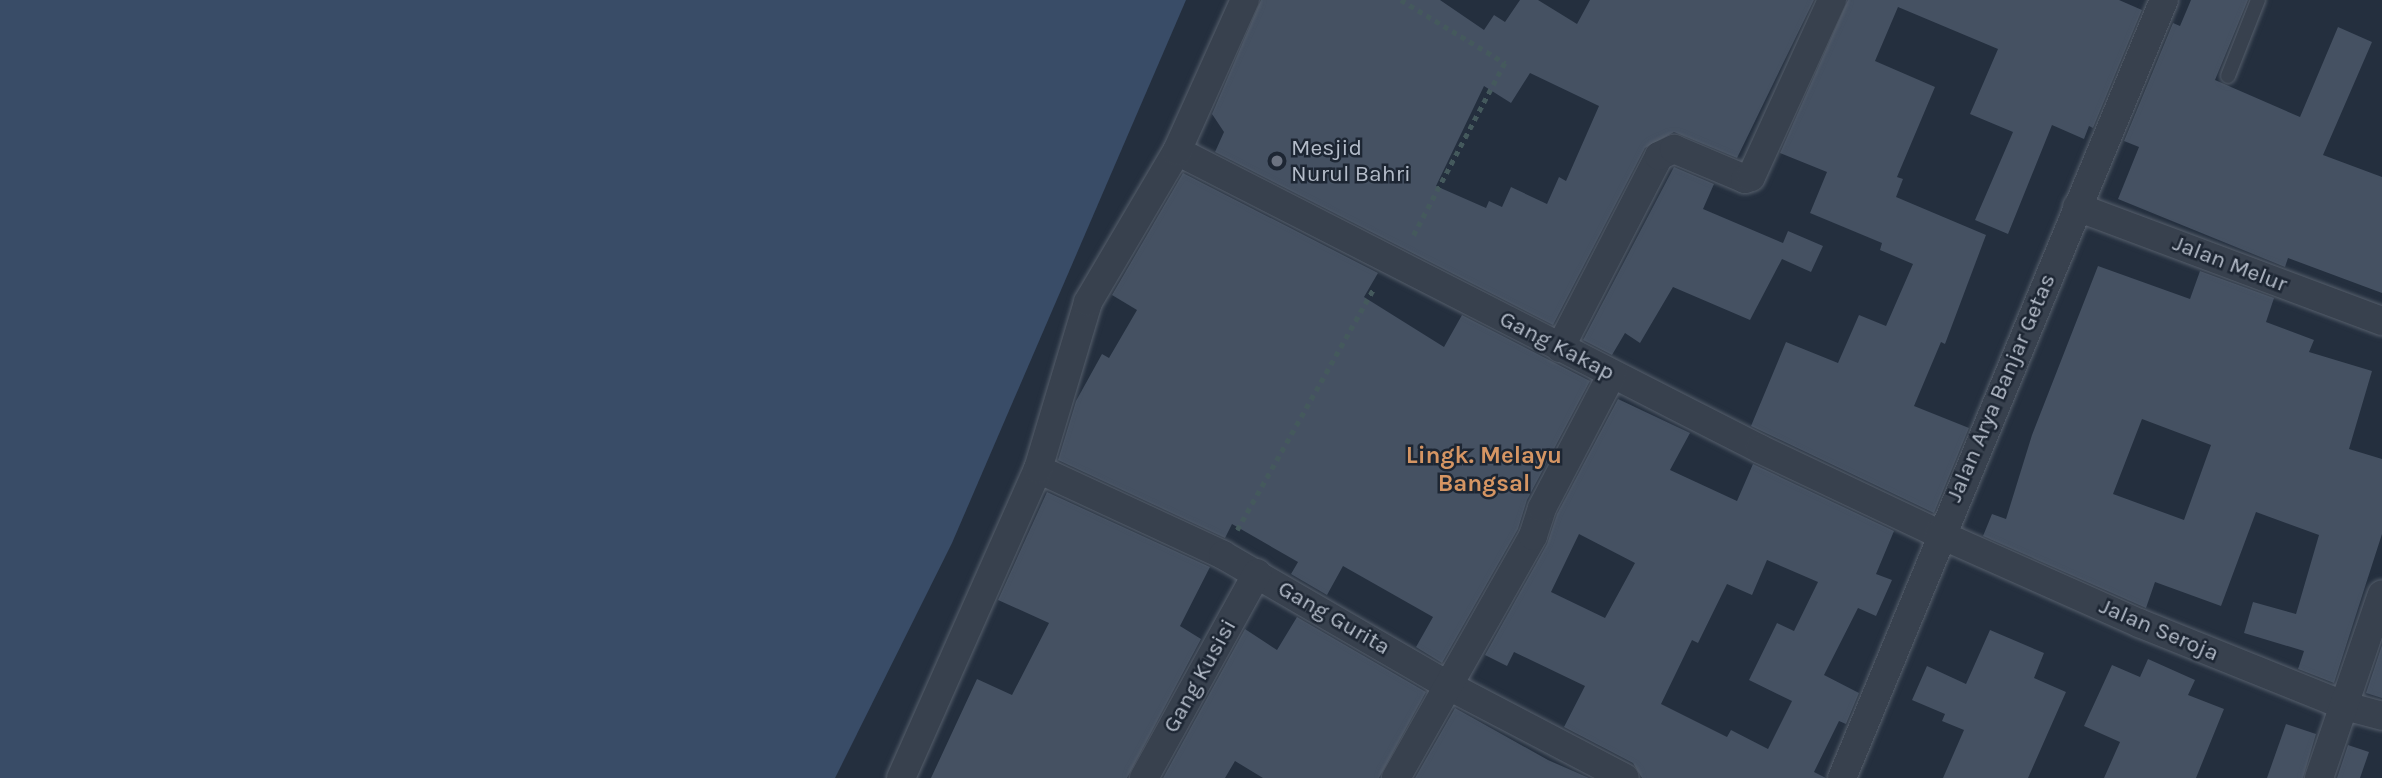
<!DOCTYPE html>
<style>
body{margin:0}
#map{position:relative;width:2382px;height:778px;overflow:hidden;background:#242f3e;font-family:Karla,sans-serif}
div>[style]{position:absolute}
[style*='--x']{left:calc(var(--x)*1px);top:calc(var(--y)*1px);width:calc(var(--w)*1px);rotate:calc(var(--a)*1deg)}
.water>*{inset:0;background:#394c67}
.building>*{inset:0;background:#455162}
.path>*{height:4.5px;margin-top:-2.25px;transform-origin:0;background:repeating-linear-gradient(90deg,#44595c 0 5px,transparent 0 10px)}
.roads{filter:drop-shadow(0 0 2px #565f6c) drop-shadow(0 0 2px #565f6c)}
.lane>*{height:14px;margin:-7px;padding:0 7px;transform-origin:7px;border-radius:7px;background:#38414e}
.street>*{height:28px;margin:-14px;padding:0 14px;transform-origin:14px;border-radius:14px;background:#38414e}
.dots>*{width:19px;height:19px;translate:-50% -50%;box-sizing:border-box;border:4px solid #1d2633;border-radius:50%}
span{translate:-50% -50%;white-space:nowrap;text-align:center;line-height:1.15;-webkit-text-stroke:5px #1d2633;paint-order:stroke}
.poi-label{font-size:23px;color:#b4bcc9}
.left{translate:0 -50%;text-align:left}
.street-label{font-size:23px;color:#b4bcc9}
.neighbourhood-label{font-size:24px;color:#d59563;font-weight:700}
</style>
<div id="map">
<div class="water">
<div style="clip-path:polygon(0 0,1186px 0,952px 543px,835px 778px,0 778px)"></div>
</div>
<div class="building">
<div style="clip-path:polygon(evenodd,1261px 0,1440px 0,1484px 30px,1494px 15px,1505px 22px,1520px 0,1538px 0,1577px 24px,1590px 0,1814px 0,1737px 158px,1674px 132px,1645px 148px,1553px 325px,1215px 152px,1224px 132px,1212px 114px,1261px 0,1530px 73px,1599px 106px,1566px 181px,1559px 177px,1547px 204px,1511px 187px,1502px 207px,1489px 201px,1486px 208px,1436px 186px,1484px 86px,1511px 103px,1530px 73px)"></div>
<div style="clip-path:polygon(1848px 0,2119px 0,2142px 10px,2093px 128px,2089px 126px,2084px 139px,2052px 125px,2008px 234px,1975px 220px,2013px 132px,1970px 114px,1998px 49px,1898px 7px,1875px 61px,1935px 87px,1897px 177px,1903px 179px,1896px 197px,1986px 235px,1945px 344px,1941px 342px,1914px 406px,1969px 428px,1934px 513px,1751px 426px,1786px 342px,1838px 363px,1859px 315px,1886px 326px,1913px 264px,1880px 250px,1882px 243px,1810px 213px,1827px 172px,1780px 153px)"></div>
<div style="clip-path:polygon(2191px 0,2248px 0,2215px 80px,2300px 117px,2338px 27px,2372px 42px,2323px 155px,2382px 177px,2382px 293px,2288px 258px,2285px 267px,2118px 199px,2139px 147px,2124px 141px,2173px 23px,2180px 26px)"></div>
<div style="clip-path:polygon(1674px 167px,1714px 184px,1703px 209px,1783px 243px,1788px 231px,1823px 246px,1811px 272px,1782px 259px,1750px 320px,1673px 287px,1640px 343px,1625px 333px,1612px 355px,1583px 340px)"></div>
<div style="clip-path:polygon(1183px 173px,1378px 273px,1364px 297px,1444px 347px,1462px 315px,1590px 381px,1527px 500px,1518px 529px,1442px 663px,1416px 647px,1433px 617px,1343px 566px,1327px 595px,1291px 574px,1298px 562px,1232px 524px,1225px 538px,1058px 460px,1076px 401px,1102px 354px,1109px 358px,1137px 310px,1112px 295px)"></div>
<div style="clip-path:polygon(evenodd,2098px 266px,2190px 299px,2200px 271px,2274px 298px,2266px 322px,2314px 340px,2309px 352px,2372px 371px,2349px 449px,2382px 459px,2382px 534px,2334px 683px,2298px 669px,2304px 651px,2244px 633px,2253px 602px,2296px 614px,2319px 535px,2256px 512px,2221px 606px,2155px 582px,2146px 608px,1983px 536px,1992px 514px,2006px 519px,2032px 435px,2098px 266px,2142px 419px,2211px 445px,2184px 520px,2113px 494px,2142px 419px)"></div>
<div style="clip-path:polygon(evenodd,1618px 399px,1690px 433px,1670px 470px,1737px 501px,1753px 464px,1894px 531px,1876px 574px,1892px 580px,1876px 616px,1858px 608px,1824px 675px,1859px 693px,1846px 724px,1839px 721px,1814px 772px,1826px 778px,1642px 778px,1633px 763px,1564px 727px,1585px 686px,1514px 652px,1507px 666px,1485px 655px,1547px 544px,1557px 514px,1618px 399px,1579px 534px,1635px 563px,1605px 618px,1551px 592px,1579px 534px,1618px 399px,1767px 560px,1818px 582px,1794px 631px,1777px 623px,1749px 680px,1792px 701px,1768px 749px,1731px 730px,1727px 737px,1661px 704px,1692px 640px,1698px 643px,1727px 584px,1752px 595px,1767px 560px)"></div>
<div style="clip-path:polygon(1047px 492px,1210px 567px,1180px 626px,1201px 639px,1127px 778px,931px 778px,977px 679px,1012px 695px,1049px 623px,998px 600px)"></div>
<div style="clip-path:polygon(1297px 617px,1426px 692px,1379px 778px,1263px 778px,1235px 761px,1225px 778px,1163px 778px,1245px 629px,1277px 650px)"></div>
<div style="clip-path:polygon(1990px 630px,2044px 653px,2034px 678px,2066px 692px,2028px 778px,1943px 778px,1964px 730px,1942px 721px,1945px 714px,1912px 700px,1927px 666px,1966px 684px)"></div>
<div style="clip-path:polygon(2382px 645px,2382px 698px,2366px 693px)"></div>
<div style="clip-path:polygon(2148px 659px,2195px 680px,2188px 695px,2224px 709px,2196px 778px,2104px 778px,2120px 742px,2084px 726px,2112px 665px,2140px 677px)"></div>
<div style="clip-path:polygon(1455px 708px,1548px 760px,1589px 778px,1415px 778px)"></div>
<div style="clip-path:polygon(2286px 724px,2316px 734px,2303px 778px,2267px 778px)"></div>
<div style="clip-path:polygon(2348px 745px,2369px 752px,2360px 778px,2337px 778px)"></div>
</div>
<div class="path">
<div style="--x:1401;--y:0;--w:122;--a:31.2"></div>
<div style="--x:1505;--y:63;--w:197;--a:117.9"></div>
<div style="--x:1237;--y:530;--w:278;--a:-60.5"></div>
</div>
<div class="roads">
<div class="lane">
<div style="--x:2228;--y:76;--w:82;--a:-68.5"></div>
</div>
<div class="street">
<div style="--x:1177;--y:151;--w:655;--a:27.07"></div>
<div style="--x:1760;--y:449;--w:198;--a:25.4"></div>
<div style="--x:1939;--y:534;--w:219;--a:24"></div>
<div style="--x:2139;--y:623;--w:222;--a:21.9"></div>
<div style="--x:2345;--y:706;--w:38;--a:15"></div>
<div style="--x:2077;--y:207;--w:326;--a:20.5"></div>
<div style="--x:1560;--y:348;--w:216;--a:-62.7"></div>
<div style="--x:1659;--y:156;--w:17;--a:-25"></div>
<div style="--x:1674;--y:149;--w:77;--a:22.9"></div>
<div style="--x:1745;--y:179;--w:6;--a:-18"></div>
<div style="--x:1751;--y:177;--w:195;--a:-65.4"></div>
<div style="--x:1038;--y:469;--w:204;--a:24.9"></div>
<div style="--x:1223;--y:555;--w:263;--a:30.1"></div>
<div style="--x:1451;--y:687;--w:196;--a:27.6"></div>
<div style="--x:901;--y:778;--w:338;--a:-66.1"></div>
<div style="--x:1038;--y:469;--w:174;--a:-73.3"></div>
<div style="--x:1088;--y:302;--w:175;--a:-59.5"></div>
<div style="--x:1177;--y:151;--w:166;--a:-65.8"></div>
<div style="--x:1144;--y:778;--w:234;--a:-61.1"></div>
<div style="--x:1396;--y:778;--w:278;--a:-60.5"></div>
<div style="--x:1533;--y:536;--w:29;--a:-72"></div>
<div style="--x:1542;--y:508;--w:151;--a:-62.4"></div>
<div style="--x:1842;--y:778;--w:842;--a:-67.52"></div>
<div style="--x:2319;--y:778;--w:194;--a:-71.1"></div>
</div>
</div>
<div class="dots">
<div style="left:1277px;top:161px;background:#6b7280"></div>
</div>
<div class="poi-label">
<span class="left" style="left:1291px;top:161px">Mesjid<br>Nurul Bahri</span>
</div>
<div class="street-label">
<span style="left:2230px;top:264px;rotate:21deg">Jalan Melur</span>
<span style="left:1557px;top:346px;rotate:27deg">Gang Kakap</span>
<span style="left:2001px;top:388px;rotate:-67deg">Jalan Arya Banjar Getas</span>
<span style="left:1334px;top:618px;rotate:30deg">Gang Gurita</span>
<span style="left:2159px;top:630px;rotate:23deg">Jalan Seroja</span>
<span style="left:1200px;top:676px;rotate:-61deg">Gang Kusisi</span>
</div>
<div class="neighbourhood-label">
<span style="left:1484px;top:470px">Lingk. Melayu<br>Bangsal</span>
</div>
</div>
